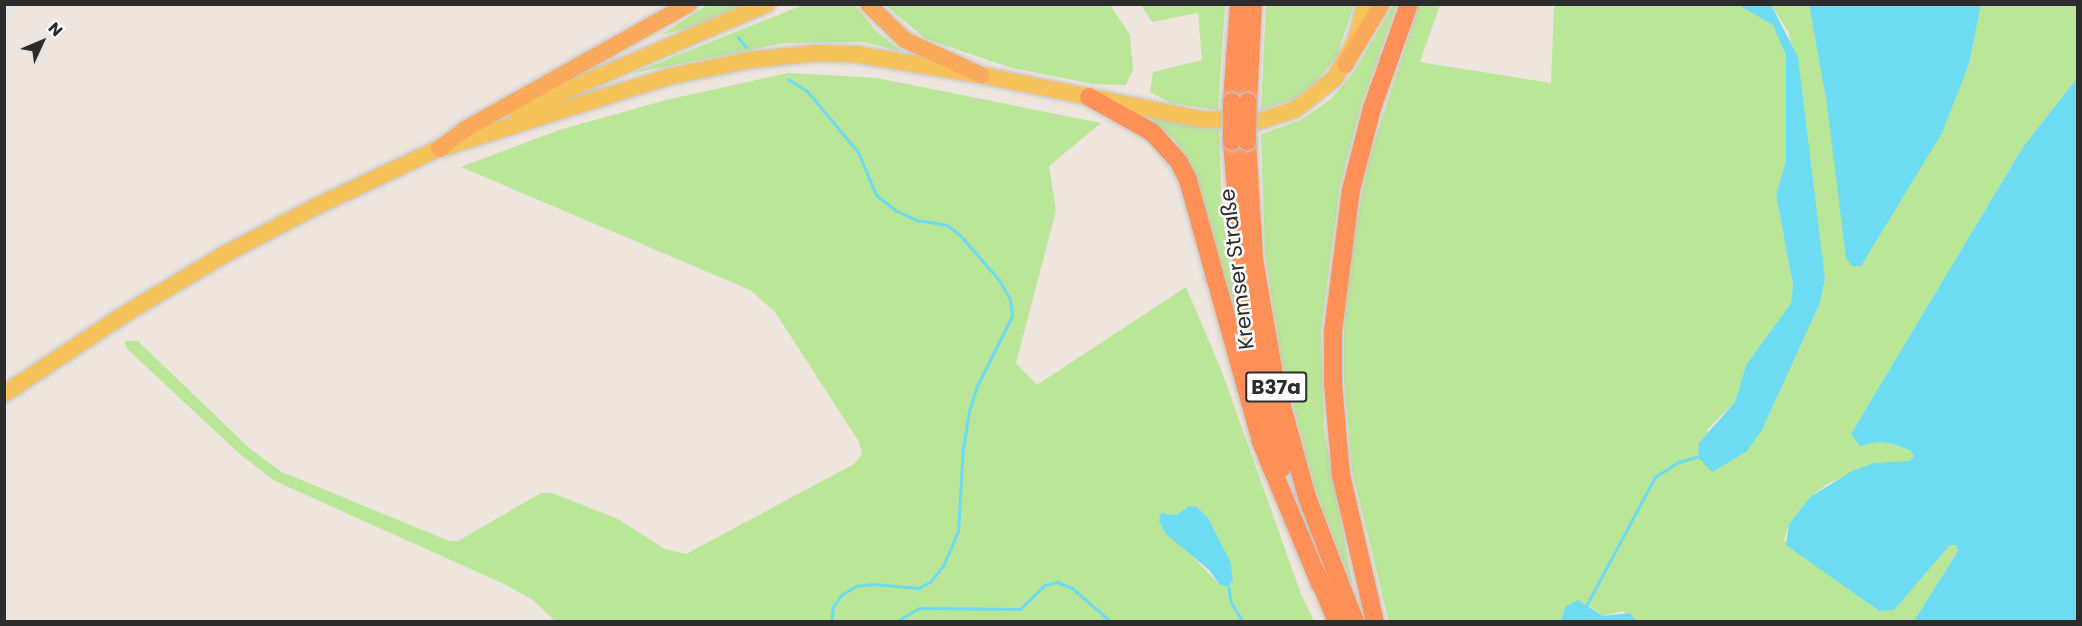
<!DOCTYPE html>
<meta charset="utf-8">
<style>
body{margin:0}
#map{position:relative;width:2082px;height:626px;overflow:hidden;background:#eee5de;font-family:Poppins,sans-serif}
div>[style]{position:absolute}
[style*='--x']{left:calc(var(--x)*1px);top:calc(var(--y)*1px);width:calc(var(--w)*1px);rotate:calc(var(--a)*1deg)}
.green>*{inset:0;background:#bae698}
.water>*{inset:0;background:#6ddcf3}
.stream>*{height:3px;margin:-1.5px;padding:0 1.5px;transform-origin:1.5px;border-radius:1.5px;background:#6ddcf3}
.roads{filter:drop-shadow(0 0 2px #c4c4c4) drop-shadow(0 0 2px #c4c4c4)}
.primary>*{height:16px;margin:-8px;padding:0 8px;transform-origin:8px;border-radius:8px;background:#f6c35b}
.trunk>*{height:16px;margin:-8px;padding:0 8px;transform-origin:8px;border-radius:8px;background:#faaa5a}
.motorway>*{height:18px;margin:-9px;padding:0 9px;transform-origin:9px;border-radius:9px;background:#ff9158}
.bridges{filter:drop-shadow(0 0 2px #c4c4c4) drop-shadow(0 0 2px #c4c4c4)}
.motorway-bridge>*{height:18px;margin:-9px;padding:0 9px;transform-origin:9px;border-radius:9px;background:#ff9158}
span{translate:-50% -50%;white-space:nowrap;text-align:center;line-height:1.15;-webkit-text-stroke:5px #fff;paint-order:stroke}
.shield-label span{padding:2px 4px;background:#fff;border:2px solid;border-radius:4px;-webkit-text-stroke-width:0}
.shield-label{font-size:20px;color:#2c2c2c;font-weight:700}
.street-label{font-size:21px;color:#2c2c2c}
.frame{position:absolute;inset:0;border:6px solid #2c2c2c;pointer-events:none}
.north{position:absolute;left:12px;top:12px;width:60px;height:60px;-webkit-text-stroke:4px #fff;paint-order:stroke;rotate:46deg;font-size:16px;font-weight:700;line-height:24px;text-align:center;color:#2c2c2c}
.north::after{content:'';display:block;margin:auto;width:21px;height:27px;background:#2c2c2c;clip-path:polygon(50% 0,100% 100%,50% 72%,0 100%)}
</style>
<div id="map">
<div class="green">
<div style="clip-path:polygon(707px 5px,742px 5px,689px 28px,661px 35px)"></div>
<div style="clip-path:polygon(803px 5px,855px 5px,876px 31px,903px 52px,864px 42px,785px 43px,633px 73px)"></div>
<div style="clip-path:polygon(885px 5px,1110px 5px,1130px 35px,1133px 69px,1126px 85px,1093px 84px,1012px 68px,926px 39px)"></div>
<div style="clip-path:polygon(1141px 5px,1225px 5px,1218px 110px,1171px 103px,1150px 92px,1153px 72px,1202px 60px,1198px 13px,1152px 22px)"></div>
<div style="clip-path:polygon(1266px 5px,1354px 5px,1336px 58px,1316px 82px,1292px 100px,1261px 110px)"></div>
<div style="clip-path:polygon(1393px 5px,1397px 5px,1361px 105px,1340px 186px,1321px 330px,1324px 429px,1353px 587px,1316px 493px,1281px 359px,1265px 254px,1261px 134px,1301px 120px,1331px 99px,1354px 72px)"></div>
<div style="clip-path:polygon(1419px 5px,1440px 5px,1420px 62px,1551px 83px,1554px 5px,1738px 5px,1773px 25px,1786px 56px,1786px 160px,1776px 195px,1793px 285px,1791px 303px,1746px 365px,1735px 402px,1706px 431px,1762px 430px,1820px 303px,1825px 279px,1789px 33px,1771px 5px,1809px 5px,1827px 105px,1969px 64px,1981px 5px,2077px 5px,2077px 78px,2023px 147px,1852px 434px,1860px 446px,1878px 442px,1894px 444px,1911px 451px,1914px 456px,1910px 461px,1893px 465px,1874px 463px,1829px 483px,1810px 497px,1789px 524px,1784px 540px,1878px 611px,1894px 610px,1950px 545px,1956px 545px,1958px 551px,1914px 621px,1636px 621px,1623px 611px,1603px 616px,1586px 604px,1565px 607px,1561px 621px,1389px 622px,1352px 471px,1344px 380px,1344px 328px,1354px 233px,1370px 155px)"></div>
<div style="clip-path:polygon(evenodd,788px 73px,877px 78px,1101px 123px,1049px 166px,1056px 211px,1016px 363px,1037px 385px,1186px 287px,1222px 372px,1301px 594px,1314px 621px,555px 621px,533px 600px,504px 584px,275px 481px,242px 456px,126px 348px,125px 341px,138px 341px,249px 448px,282px 472px,449px 541px,458px 541px,541px 493px,552px 493px,618px 519px,665px 549px,686px 554px,854px 464px,862px 454px,859px 442px,775px 312px,750px 290px,461px 167px,559px 130px,666px 100px,788px 73px,1190px 506px,1197px 507px,1220px 585px,1191px 555px,1166px 513px,1176px 515px,1190px 506px)"></div>
<div style="clip-path:polygon(1146px 116px,1219px 130px,1222px 211px,1245px 362px,1197px 176px,1174px 140px)"></div>
</div>
<div class="water">
<div style="clip-path:polygon(1738px 5px,1771px 5px,1798px 57px,1825px 279px,1820px 303px,1762px 430px,1746px 452px,1712px 472px,1698px 457px,1699px 443px,1735px 402px,1746px 365px,1791px 303px,1793px 285px,1776px 195px,1786px 160px,1786px 56px,1773px 25px)"></div>
<div style="clip-path:polygon(1809px 5px,1981px 5px,1969px 64px,1942px 133px,1861px 266px,1852px 266px,1846px 258px,1827px 105px)"></div>
<div style="clip-path:polygon(2077px 78px,2077px 621px,1914px 621px,1958px 551px,1956px 545px,1950px 545px,1894px 610px,1879px 611px,1786px 545px,1789px 524px,1810px 497px,1852px 471px,1874px 463px,1910px 461px,1914px 456px,1911px 451px,1894px 444px,1878px 442px,1860px 446px,1851px 434px,2023px 147px)"></div>
<div style="clip-path:polygon(1189px 506px,1197px 507px,1208px 518px,1230px 561px,1233px 580px,1228px 586px,1220px 585px,1209px 570px,1166px 534px,1159px 521px,1161px 513px,1176px 515px)"></div>
<div style="clip-path:polygon(1578px 600px,1603px 616px,1630px 613px,1636px 621px,1561px 621px,1565px 607px)"></div>
</div>
<div class="stream">
<div style="--x:738;--y:37;--w:13;--a:51"></div>
<div style="--x:788;--y:79;--w:24;--a:33"></div>
<div style="--x:808;--y:92;--w:78;--a:50.2"></div>
<div style="--x:858;--y:152;--w:47;--a:67.3"></div>
<div style="--x:876;--y:195;--w:24;--a:38"></div>
<div style="--x:895;--y:210;--w:23;--a:25"></div>
<div style="--x:916;--y:220;--w:31;--a:9"></div>
<div style="--x:947;--y:225;--w:16;--a:38"></div>
<div style="--x:960;--y:235;--w:60;--a:49.1"></div>
<div style="--x:999;--y:280;--w:22;--a:60"></div>
<div style="--x:1010;--y:299;--w:17;--a:83"></div>
<div style="--x:1012;--y:316;--w:78;--a:116.6"></div>
<div style="--x:977;--y:386;--w:26;--a:108"></div>
<div style="--x:969;--y:411;--w:36;--a:99"></div>
<div style="--x:963;--y:447;--w:84;--a:93.4"></div>
<div style="--x:958;--y:531;--w:38;--a:113"></div>
<div style="--x:943;--y:566;--w:19;--a:129"></div>
<div style="--x:931;--y:581;--w:14;--a:150"></div>
<div style="--x:919;--y:588;--w:47;--a:-175.1"></div>
<div style="--x:872;--y:584;--w:16;--a:173"></div>
<div style="--x:856;--y:586;--w:17;--a:149"></div>
<div style="--x:841;--y:595;--w:14;--a:124"></div>
<div style="--x:833;--y:607;--w:15;--a:98"></div>
<div style="--x:1228;--y:586;--w:17;--a:80"></div>
<div style="--x:1231;--y:603;--w:22;--a:58"></div>
<div style="--x:1586;--y:606;--w:146;--a:-61.9"></div>
<div style="--x:1655;--y:477;--w:27;--a:-33"></div>
<div style="--x:1678;--y:462;--w:23;--a:-15"></div>
<div style="--x:895;--y:622;--w:28;--a:-30"></div>
<div style="--x:919;--y:608;--w:101;--a:0.6"></div>
<div style="--x:1020;--y:609;--w:35;--a:-44"></div>
<div style="--x:1045;--y:585;--w:12;--a:-14"></div>
<div style="--x:1057;--y:582;--w:16;--a:22"></div>
<div style="--x:1072;--y:588;--w:52;--a:41.1"></div>
</div>
<div class="roads">
<div class="primary">
<div style="--x:517;--y:112;--w:272;--a:-23.4"></div>
<div style="--x:442;--y:148;--w:236;--a:-17.5"></div>
<div style="--x:667;--y:77;--w:85;--a:-11.6"></div>
<div style="--x:750;--y:60;--w:68;--a:-5.9"></div>
<div style="--x:818;--y:53;--w:36;--a:2"></div>
<div style="--x:854;--y:54;--w:129;--a:9.4"></div>
<div style="--x:981;--y:75;--w:222;--a:11.4"></div>
<div style="--x:1199;--y:119;--w:61;--a:1.9"></div>
<div style="--x:1260;--y:121;--w:38;--a:-18"></div>
<div style="--x:1296;--y:109;--w:50;--a:-38.5"></div>
<div style="--x:1335;--y:78;--w:43;--a:-61.1"></div>
<div style="--x:1356;--y:40;--w:37;--a:-76"></div>
<div style="--x:4;--y:394;--w:145;--a:-33.5"></div>
<div style="--x:125;--y:314;--w:119;--a:-30.9"></div>
<div style="--x:227;--y:253;--w:102;--a:-27.6"></div>
<div style="--x:317;--y:206;--w:147;--a:-25.3"></div>
</div>
<div class="trunk">
<div style="--x:868;--y:4;--w:52;--a:44.2"></div>
<div style="--x:905;--y:40;--w:84;--a:24.7"></div>
<div style="--x:1345;--y:65;--w:71;--a:-58.8"></div>
<div style="--x:439;--y:149;--w:35;--a:-37"></div>
<div style="--x:467;--y:128;--w:254;--a:-29.2"></div>
</div>
<div class="motorway">
<div style="--x:1089;--y:97;--w:72;--a:29.1"></div>
<div style="--x:1152;--y:132;--w:40;--a:48"></div>
<div style="--x:1179;--y:162;--w:20;--a:63"></div>
<div style="--x:1188;--y:180;--w:272;--a:74.4"></div>
<div style="--x:1261;--y:442;--w:154;--a:67.4"></div>
<div style="--x:1232;--y:102;--w:98;--a:-85.9"></div>
<div style="--x:1248;--y:102;--w:98;--a:-87.1"></div>
<div style="--x:1232;--y:141;--w:171;--a:85.3"></div>
<div style="--x:1246;--y:311;--w:99;--a:78.9"></div>
<div style="--x:1265;--y:408;--w:62;--a:74.2"></div>
<div style="--x:1247;--y:141;--w:118;--a:86.6"></div>
<div style="--x:1254;--y:259;--w:124;--a:80.2"></div>
<div style="--x:1275;--y:381;--w:120;--a:74.6"></div>
<div style="--x:1307;--y:497;--w:134;--a:69"></div>
<div style="--x:1317;--y:574;--w:52;--a:67.4"></div>
<div style="--x:1375;--y:622;--w:151;--a:-103"></div>
<div style="--x:1341;--y:475;--w:92;--a:-95"></div>
<div style="--x:1333;--y:383;--w:51;--a:-90"></div>
<div style="--x:1333;--y:332;--w:143;--a:-82.8"></div>
<div style="--x:1351;--y:190;--w:85;--a:-75.6"></div>
<div style="--x:1372;--y:108;--w:110;--a:-70.4"></div>
</div>
</div>
<div class="bridges">
<div class="motorway-bridge">
<div style="--x:1232;--y:141;--w:39;--a:-90"></div>
<div style="--x:1247;--y:141;--w:39;--a:-89"></div>
</div>
</div>
<div class="shield-label">
<span style="left:1276px;top:387px">B37a</span>
</div>
<div class="street-label">
<span style="left:1237px;top:269px;rotate:-97deg">Kremser Straße</span>
</div>
<div class="frame"></div>
<div class="north">N</div>
</div>
